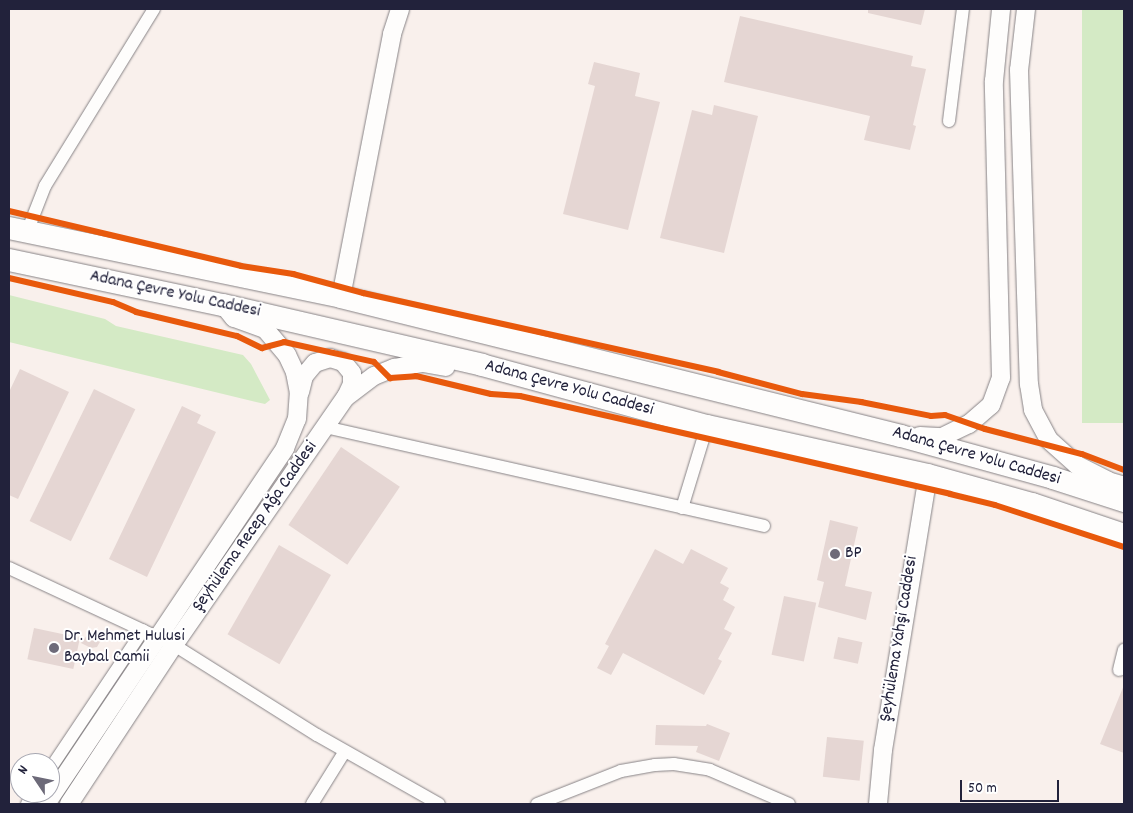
<!DOCTYPE html>
<meta charset="utf-8">
<style>
body{margin:0}
#map{position:relative;width:1133px;height:813px;overflow:hidden;background:#f9f0ec;font-family:Dekko,sans-serif}
div>[style]{position:absolute}
[style*='--x']{left:calc(var(--x)*1px);top:calc(var(--y)*1px);width:calc(var(--w)*1px);rotate:calc(var(--a)*1deg)}
.green>*{inset:0;background:#d4eac5;transform-origin:0 0}
.building>*{inset:0;background:#e5d6d3;transform-origin:0 0}
.roads{filter:drop-shadow(0 0 1px #878386) drop-shadow(0 0 1px #878386)}
.street>*{height:12px;margin:-6px;padding:0 6px;transform-origin:6px;border-radius:6px;background:#fefdfc}
.secondary>*{height:18px;margin:-9px;padding:0 9px;transform-origin:9px;border-radius:9px;background:#fefdfc}
.highway>*{height:22px;margin:-11px;padding:0 11px;transform-origin:11px;border-radius:11px;background:#fefdfc}
.cycleway>*{height:6px;margin:-3px;padding:0 3px;transform-origin:3px;border-radius:3px;background:#e8590c}
.dots>*{width:14px;height:14px;translate:-50% -50%;box-sizing:border-box;border:2px solid #fff;border-radius:50%}
span{translate:-50% -50%;white-space:nowrap;text-align:center;line-height:1.15;-webkit-text-stroke:4px #fff;paint-order:stroke}
.street-label{font-size:18px;color:#22223b}
.poi-label{font-size:18px;color:#22223b}
.left{translate:0 -50%;text-align:left}
.frame{position:absolute;inset:0;border:10px solid #22223b;pointer-events:none}
.north{position:absolute;left:10px;top:753px;width:50px;height:50px;box-sizing:border-box;background:#fff;border:1px solid #a7a7b1;border-radius:50%;rotate:304deg;font-size:14px;font-weight:700;line-height:20px;text-align:center;color:#22223b}
.north::after{content:'';display:block;margin:auto;width:18px;height:22px;background:#6d6a79;clip-path:polygon(50% 0,100% 100%,50% 72%,0 100%)}
.scale{position:absolute;left:960px;top:780px;width:99px;height:22px;box-sizing:border-box;border:2px solid #22223b;border-top:0;padding-left:6px;font-size:15px;line-height:18px;white-space:nowrap;color:#22223b;-webkit-text-stroke:4px #fff;paint-order:stroke}
</style>
<div id="map">
<div class="green">
<div style="left:1082px;top:9px;width:42px;height:414px"></div>
<div style="clip-path:polygon(9px 295px,105px 319px,116px 326px,243px 355px,251px 364px,270px 400px,265px 404px,256px 402px,9px 342px)"></div>
</div>
<div class="building">
<div style="clip-path:polygon(868px 9px,925px 9px,921px 25px,868px 13px)"></div>
<div style="clip-path:polygon(740px 16px,913px 56px,911px 66px,926px 69px,913px 125px,916px 126px,910px 150px,864px 140px,870px 116px,724px 82px)"></div>
<div style="clip-path:polygon(594px 62px,640px 73px,635px 96px,660px 102px,628px 230px,563px 214px,595px 86px,588px 84px)"></div>
<div style="clip-path:polygon(714px 105px,758px 116px,724px 253px,660px 238px,692px 110px,712px 115px)"></div>
<div style="clip-path:polygon(20px 369px,69px 392px,18px 499px,9px 495px,9px 392px)"></div>
<div style="left:94px;top:389px;width:46px;height:147px;rotate:26deg"></div>
<div style="clip-path:polygon(182px 406px,201px 415px,197px 423px,216px 432px,147px 577px,109px 559px)"></div>
<div style="left:341px;top:447px;width:71px;height:94px;rotate:34deg"></div>
<div style="clip-path:polygon(830px 520px,858px 527px,845px 586px,872px 592px,866px 620px,818px 607px,824px 582px,817px 580px)"></div>
<div style="left:279px;top:545px;width:60px;height:103px;rotate:30deg"></div>
<div style="clip-path:polygon(655px 549px,683px 564px,691px 549px,728px 568px,720px 583px,729px 588px,723px 600px,735px 607px,724px 629px,732px 633px,718px 659px,722px 661px,704px 695px,623px 653px,611px 675px,597px 668px,609px 646px,605px 644px)"></div>
<div style="left:784px;top:596px;width:33px;height:60px;rotate:12deg"></div>
<div style="left:34px;top:628px;width:47px;height:32px;rotate:12deg"></div>
<div style="clip-path:polygon(95px 632px,101px 640px,97px 647px,91px 648px,81px 643px,89px 633px)"></div>
<div style="left:838px;top:637px;width:25px;height:22px;rotate:12deg"></div>
<div style="clip-path:polygon(1124px 685px,1124px 753px,1100px 744px)"></div>
<div style="clip-path:polygon(707px 724px,730px 733px,719px 761px,696px 752px,698px 746px,655px 745px,656px 725px,706px 726px)"></div>
<div style="left:827px;top:737px;width:37px;height:40px;rotate:6deg"></div>
</div>
<div class="roads">
<div class="street">
<div style="--x:949;--y:121;--w:113;--a:-82.9"></div>
<div style="--x:27;--y:232;--w:49;--a:-68.6"></div>
<div style="--x:45;--y:186;--w:208;--a:-58.4"></div>
<div style="--x:325;--y:427;--w:450;--a:12.7"></div>
<div style="--x:682;--y:508;--w:86;--a:-73"></div>
<div style="--x:9;--y:568;--w:182;--a:25"></div>
<div style="--x:174;--y:645;--w:169;--a:32.2"></div>
<div style="--x:317;--y:735;--w:140;--a:29.5"></div>
<div style="--x:1119;--y:670;--w:21;--a:-76"></div>
<div style="--x:50;--y:769;--w:167;--a:-56.2"></div>
<div style="--x:27;--y:804;--w:13;--a:-58"></div>
<div style="--x:312;--y:804;--w:62;--a:-58.1"></div>
<div style="--x:537;--y:804;--w:90;--a:-21.4"></div>
<div style="--x:621;--y:771;--w:35;--a:-10"></div>
<div style="--x:655;--y:765;--w:19;--a:-3"></div>
<div style="--x:674;--y:764;--w:36;--a:9"></div>
<div style="--x:710;--y:770;--w:86;--a:23.3"></div>
</div>
<div class="secondary">
<div style="--x:1026;--y:9;--w:61;--a:96.5"></div>
<div style="--x:1019;--y:70;--w:314;--a:88.2"></div>
<div style="--x:1029;--y:384;--w:26;--a:81"></div>
<div style="--x:1033;--y:410;--w:34;--a:62"></div>
<div style="--x:1049;--y:440;--w:38;--a:42"></div>
<div style="--x:1077;--y:465;--w:35;--a:27"></div>
<div style="--x:1108;--y:481;--w:17;--a:17"></div>
<div style="--x:341;--y:297;--w:268;--a:-79"></div>
<div style="--x:392;--y:34;--w:26;--a:-72"></div>
<div style="--x:300;--y:392;--w:16;--a:-76"></div>
<div style="--x:304;--y:376;--w:17;--a:-50"></div>
<div style="--x:315;--y:363;--w:16;--a:-18"></div>
<div style="--x:330;--y:358;--w:14;--a:17"></div>
<div style="--x:343;--y:362;--w:14;--a:51"></div>
<div style="--x:352;--y:373;--w:11;--a:90"></div>
<div style="--x:352;--y:384;--w:14;--a:115"></div>
<div style="--x:920;--y:436;--w:22;--a:3"></div>
<div style="--x:942;--y:437;--w:30;--a:-26"></div>
<div style="--x:969;--y:424;--w:29;--a:-41"></div>
<div style="--x:991;--y:405;--w:29;--a:-70"></div>
<div style="--x:1001;--y:378;--w:297;--a:-91.4"></div>
<div style="--x:994;--y:81;--w:72;--a:-84.4"></div>
<div style="--x:46;--y:804;--w:429;--a:-56.1"></div>
<div style="--x:285;--y:448;--w:31;--a:-68"></div>
<div style="--x:297;--y:419;--w:26;--a:-86"></div>
<div style="--x:299;--y:393;--w:21;--a:-101"></div>
<div style="--x:295;--y:372;--w:19;--a:-115"></div>
<div style="--x:287;--y:355;--w:34;--a:-130"></div>
<div style="--x:265;--y:329;--w:33;--a:-160"></div>
<div style="--x:234;--y:318;--w:14;--a:-129"></div>
<div style="--x:69;--y:804;--w:191;--a:-56.6"></div>
<div style="--x:174;--y:645;--w:302;--a:-55.3"></div>
<div style="--x:346;--y:397;--w:35;--a:-37"></div>
<div style="--x:374;--y:376;--w:22;--a:-22"></div>
<div style="--x:394;--y:368;--w:29;--a:-10"></div>
<div style="--x:423;--y:363;--w:23;--a:10"></div>
<div style="--x:878;--y:804;--w:54;--a:-84.7"></div>
<div style="--x:883;--y:750;--w:279;--a:-80.7"></div>
</div>
<div class="highway">
<div style="--x:9;--y:228;--w:339;--a:11.7"></div>
<div style="--x:341;--y:297;--w:577;--a:13.94"></div>
<div style="--x:901;--y:436;--w:158;--a:15.4"></div>
<div style="--x:1053;--y:478;--w:75;--a:17.9"></div>
<div style="--x:9;--y:260;--w:219;--a:11.9"></div>
<div style="--x:223;--y:305;--w:266;--a:13"></div>
<div style="--x:482;--y:365;--w:233;--a:15.2"></div>
<div style="--x:707;--y:426;--w:226;--a:12.5"></div>
<div style="--x:928;--y:475;--w:108;--a:15.6"></div>
<div style="--x:1032;--y:504;--w:97;--a:18.6"></div>
</div>
</div>
<div class="cycleway">
<div style="--x:9;--y:211;--w:238;--a:13.3"></div>
<div style="--x:241;--y:266;--w:53;--a:8.7"></div>
<div style="--x:293;--y:274;--w:73;--a:15.2"></div>
<div style="--x:363;--y:293;--w:364;--a:12.5"></div>
<div style="--x:718;--y:372;--w:87;--a:14.7"></div>
<div style="--x:802;--y:394;--w:60;--a:7.7"></div>
<div style="--x:861;--y:402;--w:71;--a:11.3"></div>
<div style="--x:931;--y:416;--w:14;--a:-4"></div>
<div style="--x:945;--y:415;--w:42;--a:19.3"></div>
<div style="--x:985;--y:429;--w:100;--a:14.5"></div>
<div style="--x:1082;--y:454;--w:45;--a:20.9"></div>
<div style="--x:9;--y:278;--w:107;--a:13"></div>
<div style="--x:113;--y:302;--w:25;--a:23"></div>
<div style="--x:136;--y:312;--w:104;--a:13.4"></div>
<div style="--x:237;--y:336;--w:28;--a:26"></div>
<div style="--x:262;--y:348;--w:23;--a:-15"></div>
<div style="--x:284;--y:342;--w:92;--a:12.5"></div>
<div style="--x:374;--y:362;--w:23;--a:45"></div>
<div style="--x:390;--y:378;--w:26;--a:-4"></div>
<div style="--x:416;--y:376;--w:77;--a:13.5"></div>
<div style="--x:491;--y:394;--w:29;--a:4"></div>
<div style="--x:520;--y:396;--w:441;--a:12.8"></div>
<div style="--x:950;--y:494;--w:46;--a:13.7"></div>
<div style="--x:995;--y:505;--w:136;--a:18"></div>
</div>
<div class="dots">
<div style="left:835px;top:554px;background:#6d6a79"></div>
<div style="left:54px;top:648px;background:#6d6a79"></div>
</div>
<div class="street-label">
<span style="left:175px;top:295px;rotate:12deg">Adana Çevre Yolu Caddesi</span>
<span style="left:569px;top:389px;rotate:15deg">Adana Çevre Yolu Caddesi</span>
<span style="left:976px;top:457px;rotate:16deg">Adana Çevre Yolu Caddesi</span>
<span style="left:256px;top:527px;rotate:-55deg">Şeyhülema Recep Ağa Caddesi</span>
<span style="left:900px;top:639px;rotate:-81deg">Şeyhülema Yahşi Caddesi</span>
</div>
<div class="poi-label">
<span class="left" style="left:845px;top:554px">BP</span>
<span class="left" style="left:64px;top:648px">Dr. Mehmet Hulusi<br>Baybal Camii</span>
</div>
<div class="frame"></div>
<div class="north">N</div>
<div class="scale">50 m</div>
</div>
